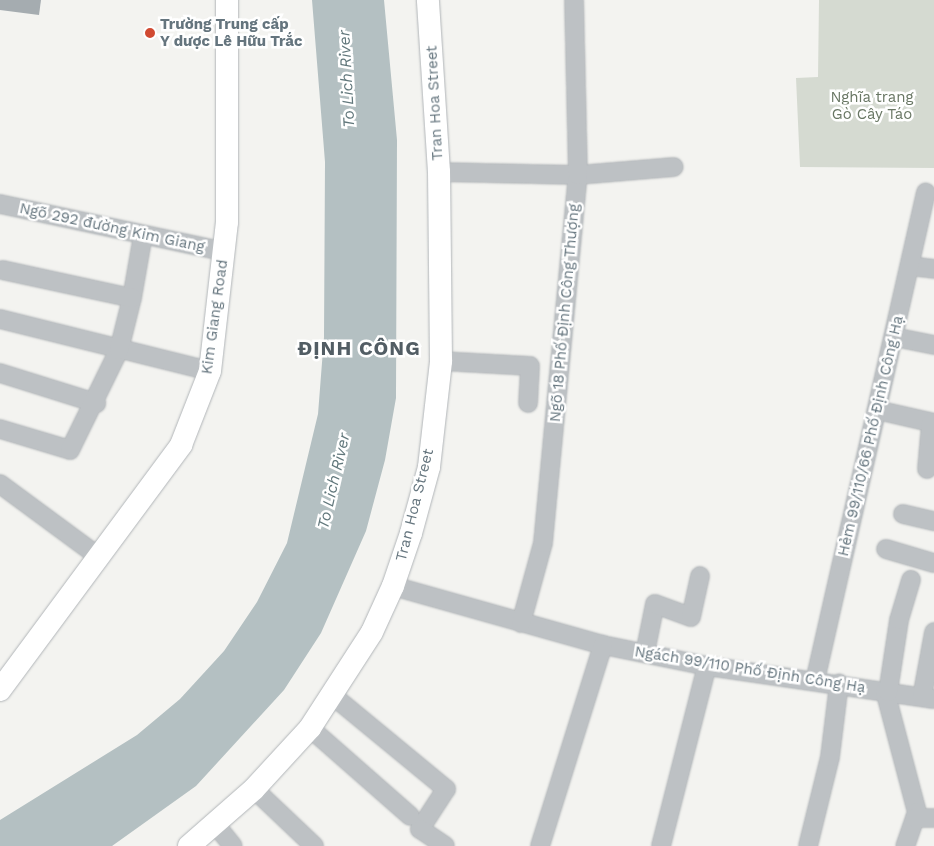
<!DOCTYPE html>
<meta charset="utf-8">
<style>
body{margin:0}
#map{position:relative;width:934px;height:846px;overflow:hidden;background:#f3f3f0;font-family:"Work Sans",sans-serif}
div>[style]{position:absolute}
[style*='--x']{left:calc(var(--x)*1px);top:calc(var(--y)*1px);width:calc(var(--w)*1px);rotate:calc(var(--a)*1deg)}
.green>*{inset:0;background:#d5dad1}
.water>*{inset:0;background:#b4c0c2}
.building>*{inset:0;background:#a5acb0}
.roads{filter:drop-shadow(0 0 1px #b1b5b8) drop-shadow(0 0 1px #b1b5b8)}
.minor>*{height:18px;margin:-9px;padding:0 9px;transform-origin:9px;border-radius:9px;background:#bdc1c4}
.major>*{height:22px;margin:-11px;padding:0 11px;transform-origin:11px;border-radius:11px;background:#fff}
.dots>*{width:14px;height:14px;translate:-50% -50%;box-sizing:border-box;border:2px solid #fff;border-radius:50%}
span{translate:-50% -50%;white-space:nowrap;text-align:center;line-height:1.15;-webkit-text-stroke:5px #fff;paint-order:stroke}
.poi-label{font-size:15px;color:#65757e;font-weight:700}
.left{translate:0 -50%;text-align:left}
.park-label{font-size:15px;color:#687663}
.street-label{font-size:15px;color:#65757e}
.water-label{font-size:16px;color:#61777b;font-style:italic}
.district-label{font-size:20px;color:#525d64;font-weight:700;letter-spacing:1px}
</style>
<div id="map">
<div class="green">
<div style="clip-path:polygon(819px 0,934px 0,934px 168px,800px 167px,796px 78px,818px 77px)"></div>
</div>
<div class="water">
<div style="clip-path:polygon(312px 0,384px 0,397px 140px,396px 398px,385px 460px,366px 531px,321px 633px,284px 690px,196px 786px,112px 846px,0 846px,0 820px,137px 735px,180px 699px,224px 651px,257px 602px,287px 543px,318px 414px,324px 337px,325px 162px)"></div>
</div>
<div class="building">
<div style="clip-path:polygon(0 0,41px 0,39px 15px,0 10px)"></div>
</div>
<div class="roads">
<div class="minor">
<div style="--x:439;--y:172;--w:139;--a:1.2"></div>
<div style="--x:578;--y:175;--w:96;--a:-4.8"></div>
<div style="--x:0;--y:204;--w:230;--a:12"></div>
<div style="--x:910;--y:266;--w:24;--a:7"></div>
<div style="--x:132;--y:298;--w:64;--a:-80.1"></div>
<div style="--x:0;--y:319;--w:216;--a:13.9"></div>
<div style="--x:894;--y:337;--w:41;--a:11.3"></div>
<div style="--x:441;--y:361;--w:89;--a:3.2"></div>
<div style="--x:530;--y:366;--w:37;--a:93"></div>
<div style="--x:0;--y:373;--w:101;--a:17.4"></div>
<div style="--x:877;--y:410;--w:58;--a:12.8"></div>
<div style="--x:0;--y:429;--w:73;--a:16.7"></div>
<div style="--x:70;--y:450;--w:111;--a:-63.9"></div>
<div style="--x:119;--y:350;--w:54;--a:-76"></div>
<div style="--x:132;--y:298;--w:132;--a:-167.8"></div>
<div style="--x:927;--y:469;--w:46;--a:-85"></div>
<div style="--x:0;--y:484;--w:123;--a:36.4"></div>
<div style="--x:903;--y:514;--w:32;--a:13"></div>
<div style="--x:886;--y:549;--w:50;--a:16.3"></div>
<div style="--x:393;--y:586;--w:218;--a:15.7"></div>
<div style="--x:603;--y:645;--w:106;--a:11.4"></div>
<div style="--x:707;--y:666;--w:229;--a:8.3"></div>
<div style="--x:521;--y:623;--w:83;--a:-74.6"></div>
<div style="--x:543;--y:543;--w:370;--a:-84.6"></div>
<div style="--x:578;--y:175;--w:175;--a:-91.3"></div>
<div style="--x:645;--y:653;--w:50;--a:-78.5"></div>
<div style="--x:655;--y:604;--w:38;--a:20"></div>
<div style="--x:691;--y:617;--w:42;--a:-77.6"></div>
<div style="--x:815;--y:681;--w:501;--a:-77.21"></div>
<div style="--x:885;--y:691;--w:125;--a:75.2"></div>
<div style="--x:917;--y:812;--w:36;--a:109"></div>
<div style="--x:888;--y:692;--w:73;--a:-81.3"></div>
<div style="--x:899;--y:620;--w:42;--a:-73.3"></div>
<div style="--x:332;--y:695;--w:148;--a:39.5"></div>
<div style="--x:446;--y:789;--w:48;--a:123"></div>
<div style="--x:420;--y:829;--w:30;--a:34"></div>
<div style="--x:922;--y:697;--w:66;--a:-79.5"></div>
<div style="--x:310;--y:728;--w:133;--a:41.3"></div>
<div style="--x:254;--y:789;--w:83;--a:43.5"></div>
<div style="--x:915;--y:818;--w:19;--a:0"></div>
<div style="--x:215;--y:824;--w:28;--a:51"></div>
<div style="--x:540;--y:846;--w:211;--a:-72.6"></div>
<div style="--x:661;--y:846;--w:186;--a:-75.7"></div>
<div style="--x:808;--y:846;--w:92;--a:-76.1"></div>
<div style="--x:830;--y:757;--w:74;--a:-83"></div>
</div>
<div class="major">
<div style="--x:0;--y:690;--w:305;--a:-53.5"></div>
<div style="--x:181;--y:445;--w:79;--a:-68.6"></div>
<div style="--x:210;--y:371;--w:150;--a:-83.5"></div>
<div style="--x:227;--y:222;--w:222;--a:-90"></div>
<div style="--x:189;--y:846;--w:86;--a:-41.2"></div>
<div style="--x:254;--y:789;--w:83;--a:-47.4"></div>
<div style="--x:310;--y:728;--w:114;--a:-57.1"></div>
<div style="--x:372;--y:632;--w:51;--a:-65.5"></div>
<div style="--x:393;--y:586;--w:56;--a:-71.2"></div>
<div style="--x:411;--y:533;--w:68;--a:-74.7"></div>
<div style="--x:429;--y:467;--w:107;--a:-83.5"></div>
<div style="--x:441;--y:361;--w:189;--a:-90.6"></div>
<div style="--x:439;--y:172;--w:172;--a:-93.7"></div>
</div>
</div>
<div class="dots">
<div style="left:150px;top:33px;background:#d14a32"></div>
</div>
<div class="poi-label">
<span class="left" style="left:160px;top:33px">Trường Trung cấp<br>Y dược Lê Hữu Trắc</span>
</div>
<div class="park-label">
<span style="left:872px;top:106px">Nghĩa trang<br>Gò Cây Táo</span>
</div>
<div class="street-label">
<span style="left:435px;top:103px;rotate:-93deg">Tran Hoa Street</span>
<span style="left:112px;top:228px;rotate:12deg">Ngõ 292 đường Kim Giang</span>
<span style="left:565px;top:313px;rotate:-85deg">Ngõ 18 Phố Định Công Thượng</span>
<span style="left:215px;top:317px;rotate:-82deg">Kim Giang Road</span>
<span style="left:871px;top:436px;rotate:-77deg">Hẻm 99/110/66 Phố Định Công Hạ</span>
<span style="left:415px;top:505px;rotate:-76deg">Tran Hoa Street</span>
<span style="left:750px;top:670px;rotate:9deg">Ngách 99/110 Phố Định Công Hạ</span>
</div>
<div class="water-label">
<span style="left:347px;top:79px;rotate:-93deg">To Lich River</span>
<span style="left:334px;top:481px;rotate:-77deg">To Lich River</span>
</div>
<div class="district-label">
<span style="left:359px;top:348px">ĐỊNH CÔNG</span>
</div>
</div>
